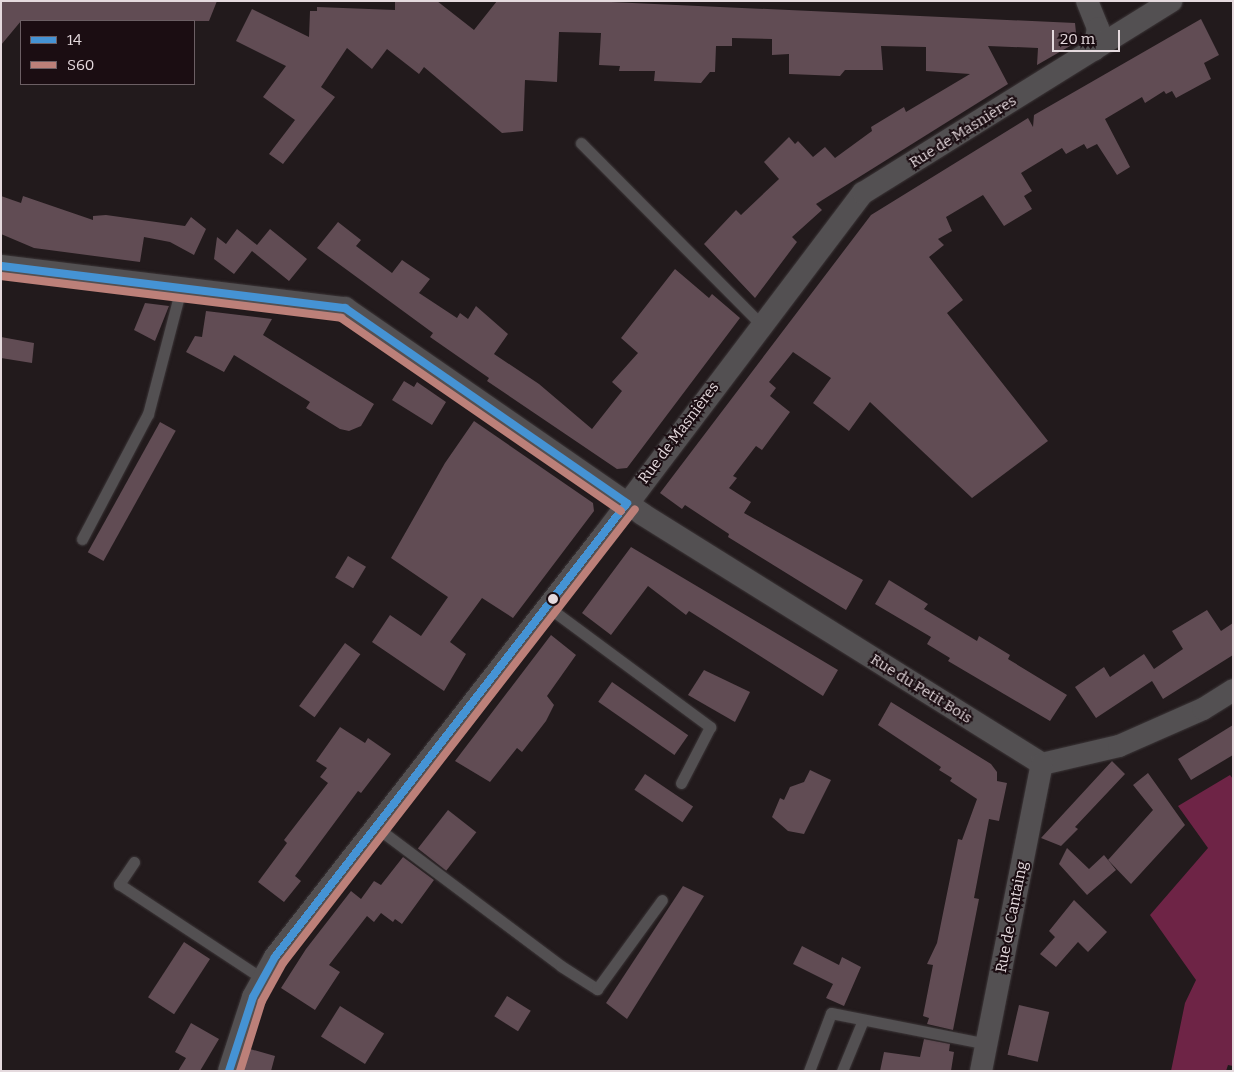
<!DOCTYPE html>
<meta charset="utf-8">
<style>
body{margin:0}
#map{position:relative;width:1234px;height:1072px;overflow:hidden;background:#221a1c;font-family:Bitter,serif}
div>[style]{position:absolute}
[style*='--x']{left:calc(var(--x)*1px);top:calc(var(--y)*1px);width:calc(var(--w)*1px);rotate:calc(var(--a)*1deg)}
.forest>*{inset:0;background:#6e2446}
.building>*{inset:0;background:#614c54;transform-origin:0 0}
.roads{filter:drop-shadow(0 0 1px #3c3638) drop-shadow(0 0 1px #3c3638)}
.lane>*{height:11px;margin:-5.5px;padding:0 5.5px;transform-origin:5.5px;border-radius:5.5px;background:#535052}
.street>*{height:22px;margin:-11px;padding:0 11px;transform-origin:11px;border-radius:11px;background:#535052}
.bus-1>*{height:8px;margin:-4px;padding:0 4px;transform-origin:4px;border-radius:4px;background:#4593d4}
.bus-2>*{height:8px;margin:-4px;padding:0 4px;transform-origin:4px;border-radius:4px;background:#bc8079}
.dots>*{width:14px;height:14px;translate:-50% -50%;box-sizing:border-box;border:2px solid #1b0d12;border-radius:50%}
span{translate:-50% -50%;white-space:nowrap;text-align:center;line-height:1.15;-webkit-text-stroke:4px #1b0d12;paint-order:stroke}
.street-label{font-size:15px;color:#e5dade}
.frame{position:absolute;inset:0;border:2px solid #e5dade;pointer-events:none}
.legend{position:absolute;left:20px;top:20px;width:175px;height:65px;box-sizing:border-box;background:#1b0d12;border:1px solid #6c5f64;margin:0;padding:6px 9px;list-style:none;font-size:15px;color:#e5dade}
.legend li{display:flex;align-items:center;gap:10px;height:25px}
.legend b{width:25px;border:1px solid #6c5f64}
.scale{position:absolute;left:1052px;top:30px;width:68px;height:22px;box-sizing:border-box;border:2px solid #e5dade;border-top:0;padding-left:6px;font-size:15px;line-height:18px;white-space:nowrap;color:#e5dade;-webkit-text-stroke:4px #1b0d12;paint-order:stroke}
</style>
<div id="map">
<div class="forest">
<div style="clip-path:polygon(1230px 775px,1233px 779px,1233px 1066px,1228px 1065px,1226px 1071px,1171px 1071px,1185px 1003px,1196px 980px,1150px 915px,1208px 848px,1178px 806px)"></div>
</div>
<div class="building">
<div style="clip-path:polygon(1px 1px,217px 1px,209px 21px,21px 21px,1px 45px)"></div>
<div style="clip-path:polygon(395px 1px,437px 1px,474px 30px,497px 1px,589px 1px,1075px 23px,1077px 42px,1037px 65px,1038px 48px,988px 46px,1008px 84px,816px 204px,822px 210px,792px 237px,797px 242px,755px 298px,704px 244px,736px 210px,741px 215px,779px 179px,764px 162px,789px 137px,795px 144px,798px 141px,813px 157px,825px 147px,835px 158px,872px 131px,871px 127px,904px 107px,906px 112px,970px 74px,926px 71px,926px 47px,881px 46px,883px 70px,845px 70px,840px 76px,789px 74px,789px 54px,772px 55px,772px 39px,732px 38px,732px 46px,716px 46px,715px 72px,710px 72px,701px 83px,654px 81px,655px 71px,619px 71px,620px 66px,599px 65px,601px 33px,559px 32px,557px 82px,525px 80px,523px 131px,502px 133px,424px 67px,419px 74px,387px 49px,372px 69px,347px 48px,321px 87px,335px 97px,283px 164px,269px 154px,295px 120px,263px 97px,286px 66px,236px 41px,252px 9px,309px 37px,310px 11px,317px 11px,317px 7px,395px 10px)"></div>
<div style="clip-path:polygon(1201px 19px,1219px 55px,1204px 63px,1211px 79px,1176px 98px,1172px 91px,1166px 94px,1164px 91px,1145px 103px,1142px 97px,1105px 119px,1130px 167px,1117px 175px,1097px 144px,1087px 149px,1084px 144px,1066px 154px,1062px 148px,1021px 173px,1032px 191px,1024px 196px,1032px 209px,1004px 226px,983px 195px,946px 217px,952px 231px,938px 239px,944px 245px,929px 257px,963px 300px,947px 313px,1048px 441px,972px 498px,870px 402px,849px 431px,813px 403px,831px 378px,793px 352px,769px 382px,776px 388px,770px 396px,790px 412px,762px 450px,756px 446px,733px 476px,737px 478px,729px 488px,751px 502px,744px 513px,863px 580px,846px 610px,728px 537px,729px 534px,685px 505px,682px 509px,660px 493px,871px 215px,1028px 118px,1033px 127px,1034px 115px)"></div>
<div style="clip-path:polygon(1px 196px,21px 203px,23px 196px,93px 220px,93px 216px,106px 215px,185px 226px,191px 217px,206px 229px,194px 255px,170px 242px,144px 237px,140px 262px,34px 248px,1px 234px)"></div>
<div style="clip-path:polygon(338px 222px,361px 240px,356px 246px,392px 273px,402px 260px,430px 279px,419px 293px,457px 318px,460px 313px,468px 319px,476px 306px,508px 334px,494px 354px,539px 384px,592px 429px,622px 391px,612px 382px,638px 353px,621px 338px,675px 269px,709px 298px,712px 294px,740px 318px,627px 468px,617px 469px,487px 381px,489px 378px,430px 337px,433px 333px,317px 248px)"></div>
<div style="clip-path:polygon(237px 229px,257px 245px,270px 229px,307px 259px,289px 281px,252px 251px,234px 274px,214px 259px,217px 237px,226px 244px)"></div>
<div style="clip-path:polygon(145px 303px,169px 306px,155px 341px,134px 330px)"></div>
<div style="clip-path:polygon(206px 311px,272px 319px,263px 335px,374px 404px,361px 426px,349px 431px,340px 429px,306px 408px,310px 402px,234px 355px,224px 372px,186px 352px,195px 336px,202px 337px)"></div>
<div style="clip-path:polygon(1px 337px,34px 343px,32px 363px,1px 358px)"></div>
<div style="clip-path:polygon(404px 381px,414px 387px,417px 382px,446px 402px,432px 425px,392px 400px)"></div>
<div style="clip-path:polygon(474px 421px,593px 503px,594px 511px,513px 618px,482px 598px,450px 642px,466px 654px,444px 691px,372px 642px,390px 615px,421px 636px,448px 597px,391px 558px,445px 463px)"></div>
<div style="left:160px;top:422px;width:18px;height:149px;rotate:29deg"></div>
<div style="clip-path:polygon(631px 547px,838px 670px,823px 696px,689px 611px,686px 615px,648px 586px,611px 635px,582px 613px)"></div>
<div style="left:348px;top:556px;width:21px;height:25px;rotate:31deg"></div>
<div style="clip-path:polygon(889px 580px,928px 604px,924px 609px,977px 641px,979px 636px,1010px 655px,1008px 659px,1067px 695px,1050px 721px,948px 661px,950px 658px,927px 644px,931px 637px,875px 604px)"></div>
<div style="clip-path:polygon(1207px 610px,1221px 631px,1233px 623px,1233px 655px,1163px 699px,1152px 681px,1096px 718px,1075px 687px,1104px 667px,1110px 677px,1144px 654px,1154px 669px,1183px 649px,1172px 631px)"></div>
<div style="clip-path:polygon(551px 635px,576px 655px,547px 696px,554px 705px,546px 721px,522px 752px,517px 748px,490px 782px,455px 761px)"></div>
<div style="left:345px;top:643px;width:19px;height:78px;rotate:36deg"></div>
<div style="clip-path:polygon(704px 670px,750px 692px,735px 722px,688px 695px)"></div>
<div style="left:612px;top:682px;width:93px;height:24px;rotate:35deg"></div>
<div style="clip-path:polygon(891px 702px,991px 764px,997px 772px,997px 781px,1007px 783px,999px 821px,989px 819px,974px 898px,979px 899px,953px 1030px,927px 1024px,929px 1018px,923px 1016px,933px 965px,927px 964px,937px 943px,958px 839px,962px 840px,977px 799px,950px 781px,952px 778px,939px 770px,941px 767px,878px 725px)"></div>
<div style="clip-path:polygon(1233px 725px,1233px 755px,1191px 780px,1178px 759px)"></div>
<div style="clip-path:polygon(340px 727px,365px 743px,368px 738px,391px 754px,361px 793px,358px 791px,295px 876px,301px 881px,284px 902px,258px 882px,287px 843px,284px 840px,328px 783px,320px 777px,327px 768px,316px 761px)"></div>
<div style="clip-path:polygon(1112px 761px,1125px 774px,1075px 827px,1078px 829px,1061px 846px,1041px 838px)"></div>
<div style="clip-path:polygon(810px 770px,831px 780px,804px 834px,788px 831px,772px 817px,780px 798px,784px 800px,790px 787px,804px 782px)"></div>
<div style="clip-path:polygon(1148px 773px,1185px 825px,1131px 884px,1108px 860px,1153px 810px,1133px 785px)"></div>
<div style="left:645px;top:774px;width:58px;height:19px;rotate:34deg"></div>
<div style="left:448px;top:810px;width:36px;height:49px;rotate:38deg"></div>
<div style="clip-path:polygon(1067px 848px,1089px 869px,1104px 855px,1116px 870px,1087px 895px,1059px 864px)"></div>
<div style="clip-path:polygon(403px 857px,434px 880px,402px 924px,395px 919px,393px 922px,381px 913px,374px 922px,367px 916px,329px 965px,340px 972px,315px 1010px,281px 988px,306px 949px,351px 891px,361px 899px,374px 881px,381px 885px)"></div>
<div style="clip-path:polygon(683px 886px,704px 896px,627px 1019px,606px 1003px)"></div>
<div style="clip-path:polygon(1074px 900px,1107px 932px,1088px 952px,1078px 942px,1056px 967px,1040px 954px,1055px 937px,1049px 931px)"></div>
<div style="left:184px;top:942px;width:31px;height:66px;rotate:33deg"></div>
<div style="clip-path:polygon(802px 946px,839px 965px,842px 957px,861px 967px,844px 1006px,826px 998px,833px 984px,793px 964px)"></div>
<div style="left:507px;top:996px;width:28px;height:24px;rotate:32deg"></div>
<div style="left:1019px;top:1005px;width:31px;height:51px;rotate:13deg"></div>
<div style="left:340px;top:1006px;width:52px;height:36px;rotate:32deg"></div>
<div style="clip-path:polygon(191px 1023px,219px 1039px,200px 1071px,178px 1071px,186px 1058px,175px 1052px)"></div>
<div style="clip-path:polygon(924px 1039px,950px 1044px,949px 1051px,954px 1052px,951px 1071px,880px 1071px,884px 1052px,920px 1057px)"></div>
<div style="clip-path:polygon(250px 1049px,275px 1056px,271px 1071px,243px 1071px)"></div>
</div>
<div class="roads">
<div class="lane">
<div style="--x:581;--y:143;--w:255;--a:45.2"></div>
<div style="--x:82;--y:539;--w:141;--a:-62.2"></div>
<div style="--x:148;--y:414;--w:130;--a:-75.3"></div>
<div style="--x:548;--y:607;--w:202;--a:36.5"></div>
<div style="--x:710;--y:727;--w:63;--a:117.4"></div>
<div style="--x:376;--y:827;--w:231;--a:36.9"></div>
<div style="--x:561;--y:966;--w:43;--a:32.6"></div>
<div style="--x:597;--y:989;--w:110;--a:-53.9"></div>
<div style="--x:134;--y:862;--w:27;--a:124"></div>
<div style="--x:119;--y:884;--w:173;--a:33.4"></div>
<div style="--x:809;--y:1071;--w:62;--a:-69.2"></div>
<div style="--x:831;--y:1013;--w:159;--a:11.2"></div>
<div style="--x:842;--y:1071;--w:55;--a:-67.6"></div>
</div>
<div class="street">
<div style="--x:1087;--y:1;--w:29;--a:68"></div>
<div style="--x:1098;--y:28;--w:22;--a:100"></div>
<div style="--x:1;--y:266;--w:347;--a:7"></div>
<div style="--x:345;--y:308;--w:361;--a:34.7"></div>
<div style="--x:642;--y:514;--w:472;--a:32"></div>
<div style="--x:1042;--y:764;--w:79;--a:-13.2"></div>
<div style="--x:1119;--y:746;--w:92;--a:-23.8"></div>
<div style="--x:1203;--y:709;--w:36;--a:-32"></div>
<div style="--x:229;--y:1071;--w:78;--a:-72"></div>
<div style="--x:253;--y:997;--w:46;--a:-61.2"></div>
<div style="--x:275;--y:957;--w:535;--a:-52.06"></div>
<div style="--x:604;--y:535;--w:429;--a:-52.9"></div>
<div style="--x:863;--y:193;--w:363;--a:-31.9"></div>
<div style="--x:981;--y:1071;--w:313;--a:-78.8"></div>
</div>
</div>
<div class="bus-1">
<div style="--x:1;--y:266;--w:347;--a:7"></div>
<div style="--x:345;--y:308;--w:343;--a:34.7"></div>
<div style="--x:229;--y:1071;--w:78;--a:-72"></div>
<div style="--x:253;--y:997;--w:46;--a:-61.2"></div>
<div style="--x:275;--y:957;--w:574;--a:-52.21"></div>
</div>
<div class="bus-2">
<div style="--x:1;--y:276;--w:343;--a:7"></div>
<div style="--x:341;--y:318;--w:340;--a:34.6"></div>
<div style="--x:240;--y:1071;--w:73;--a:-72.6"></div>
<div style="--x:262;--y:1001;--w:43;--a:-61.1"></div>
<div style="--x:283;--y:963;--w:574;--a:-52.21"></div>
</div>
<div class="dots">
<div style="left:553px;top:599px;background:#e5dade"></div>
</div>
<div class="street-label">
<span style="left:963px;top:132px;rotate:-32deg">Rue de Masnières</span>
<span style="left:679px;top:433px;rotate:-53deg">Rue de Masnières</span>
<span style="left:921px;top:689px;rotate:32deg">Rue du Petit Bois</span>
<span style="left:1012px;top:917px;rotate:-79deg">Rue de Cantaing</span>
</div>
<div class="frame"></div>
<ul class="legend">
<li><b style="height:6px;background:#4593d4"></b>14</li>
<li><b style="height:6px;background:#bc8079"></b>S60</li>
</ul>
<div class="scale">20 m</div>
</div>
